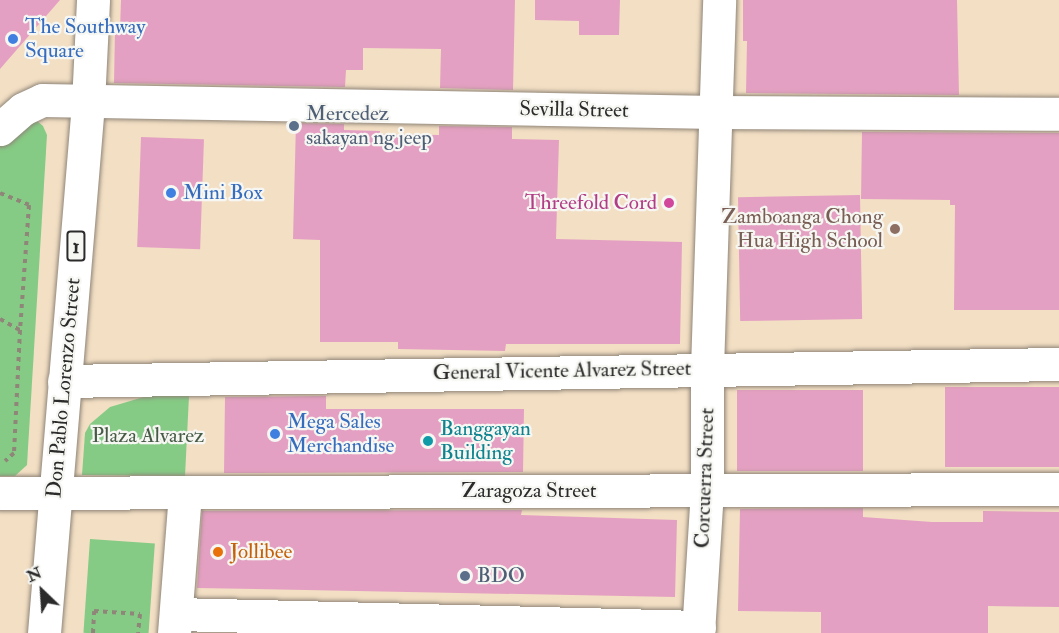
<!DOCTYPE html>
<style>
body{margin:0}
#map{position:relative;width:1059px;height:633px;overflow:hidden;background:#f3dfc4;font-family:"IM FELL Double Pica",serif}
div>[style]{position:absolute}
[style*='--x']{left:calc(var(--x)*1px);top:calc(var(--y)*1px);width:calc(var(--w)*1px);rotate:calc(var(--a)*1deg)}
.green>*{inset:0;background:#85cb85;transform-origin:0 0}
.building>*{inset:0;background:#e4a0c2;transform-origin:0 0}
.path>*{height:4px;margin-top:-2px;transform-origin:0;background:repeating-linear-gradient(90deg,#8f8578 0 4.5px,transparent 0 9px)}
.roads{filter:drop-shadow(0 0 2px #8f8578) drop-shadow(0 0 2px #8f8578)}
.minor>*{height:33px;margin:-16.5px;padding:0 16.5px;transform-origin:16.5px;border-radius:16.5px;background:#fff}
.major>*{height:33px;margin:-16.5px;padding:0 16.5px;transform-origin:16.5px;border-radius:16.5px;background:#fff}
.dots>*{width:16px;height:16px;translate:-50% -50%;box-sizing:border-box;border:3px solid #f6f6f2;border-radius:50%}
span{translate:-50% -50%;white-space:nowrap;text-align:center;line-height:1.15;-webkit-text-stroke:4.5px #f6f6f2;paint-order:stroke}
.shield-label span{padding:2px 4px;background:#f6f6f2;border:2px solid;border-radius:4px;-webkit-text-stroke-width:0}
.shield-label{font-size:20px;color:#2b2b2b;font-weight:700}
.shop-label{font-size:21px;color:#366cbe}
.left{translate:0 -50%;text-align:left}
.street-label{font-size:21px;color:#2b2b2b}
.service-label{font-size:21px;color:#4e5e75}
.hotel-label{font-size:21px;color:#b23c85}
.right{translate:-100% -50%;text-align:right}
.education-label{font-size:21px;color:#785e54}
.culture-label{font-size:21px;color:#0d838f}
.park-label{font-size:21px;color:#465b46}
.food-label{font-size:21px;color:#c56008}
.north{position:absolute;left:12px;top:561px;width:60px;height:60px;-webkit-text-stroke:4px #f6f6f2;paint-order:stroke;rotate:335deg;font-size:16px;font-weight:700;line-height:24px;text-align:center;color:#2b2b2b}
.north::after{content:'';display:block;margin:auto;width:21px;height:27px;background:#2b2b2b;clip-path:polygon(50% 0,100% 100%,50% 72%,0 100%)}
</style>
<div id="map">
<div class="green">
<div style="clip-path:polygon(28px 120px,37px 121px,43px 126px,47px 135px,27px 465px,15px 476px,0 476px,0 142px)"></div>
<div style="clip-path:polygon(147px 396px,189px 396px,185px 476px,82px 475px,85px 433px,90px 424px,110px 407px)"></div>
<div style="left:90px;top:539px;width:65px;height:94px;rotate:4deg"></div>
</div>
<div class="building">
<div style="clip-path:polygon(0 0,60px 0,0 69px)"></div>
<div style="clip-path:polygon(121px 0,515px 0,513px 90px,440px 88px,441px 49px,363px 48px,363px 70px,346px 70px,345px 87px,114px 83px,115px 30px,120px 30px)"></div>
<div style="clip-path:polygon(535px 0,620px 0,619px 35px,579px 35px,579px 21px,535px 20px)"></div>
<div style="clip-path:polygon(743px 0,957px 0,959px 95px,746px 93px,747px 41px,743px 41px)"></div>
<div style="clip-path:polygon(296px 123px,344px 124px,344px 130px,380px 131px,380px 134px,439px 135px,439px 126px,512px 127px,512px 139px,559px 140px,556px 239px,682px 242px,680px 344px,506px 344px,505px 351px,398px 349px,398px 342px,320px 342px,320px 240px,293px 239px)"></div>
<div style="clip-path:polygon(862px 132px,1059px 133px,1059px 310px,954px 310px,955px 205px,950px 205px,950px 200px,861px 199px)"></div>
<div style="left:141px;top:137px;width:63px;height:110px;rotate:2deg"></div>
<div style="left:860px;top:195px;width:124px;height:122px;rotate:89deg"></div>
<div style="left:945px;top:387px;width:114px;height:80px"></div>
<div style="left:737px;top:390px;width:126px;height:81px"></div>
<div style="clip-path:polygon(326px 396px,326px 409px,524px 409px,523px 472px,224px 473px,225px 397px)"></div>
<div style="clip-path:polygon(863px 508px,863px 517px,932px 522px,983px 522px,983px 511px,1059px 512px,1059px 607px,988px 606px,988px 633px,821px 633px,821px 612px,738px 611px,740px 509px)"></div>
<div style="clip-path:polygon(522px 510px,521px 515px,677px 520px,675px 597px,197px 588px,202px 511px)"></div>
</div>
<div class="path">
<div style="--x:0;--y:193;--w:31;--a:22"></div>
<div style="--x:29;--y:205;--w:125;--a:94.1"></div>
<div style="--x:0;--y:319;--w:23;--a:29"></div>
<div style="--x:20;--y:330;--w:123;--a:92.8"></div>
<div style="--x:14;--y:453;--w:12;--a:138"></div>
<div style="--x:93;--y:633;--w:22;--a:-87"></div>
<div style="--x:94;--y:611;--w:46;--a:3.7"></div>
<div style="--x:140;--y:614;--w:19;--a:96"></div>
</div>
<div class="roads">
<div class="minor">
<div style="--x:0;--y:129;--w:30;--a:-41"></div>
<div style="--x:23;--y:109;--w:21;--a:-25"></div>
<div style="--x:42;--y:100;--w:674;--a:1.02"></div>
<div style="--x:716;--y:112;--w:343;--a:0.3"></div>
<div style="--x:64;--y:381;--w:995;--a:-0.98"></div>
<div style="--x:0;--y:493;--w:1059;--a:-0.22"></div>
<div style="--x:176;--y:614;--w:523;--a:1.42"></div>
<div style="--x:174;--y:633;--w:141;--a:-85.5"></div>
<div style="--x:698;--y:633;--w:143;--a:-86.4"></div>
<div style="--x:707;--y:490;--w:122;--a:-90"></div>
<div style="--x:707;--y:368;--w:368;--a:-88.1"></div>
</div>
<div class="major">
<div style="--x:44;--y:633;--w:532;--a:-85.25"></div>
<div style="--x:88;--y:103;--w:103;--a:-87.2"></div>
</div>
</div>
<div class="dots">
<div style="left:13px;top:39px;background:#3f7fe0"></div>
<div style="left:294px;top:126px;background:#5c6f8a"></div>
<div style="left:171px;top:193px;background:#3f7fe0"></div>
<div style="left:669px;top:203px;background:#d1479c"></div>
<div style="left:895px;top:229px;background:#8d6e63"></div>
<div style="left:275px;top:434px;background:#3f7fe0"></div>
<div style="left:428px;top:441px;background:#0f9aa8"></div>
<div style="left:218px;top:552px;background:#e8710a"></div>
<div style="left:465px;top:576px;background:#5c6f8a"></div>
</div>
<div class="shield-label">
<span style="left:76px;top:246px">1</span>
</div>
<div class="shop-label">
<span class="left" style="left:25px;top:39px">The Southway<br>Square</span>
<span class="left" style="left:183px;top:193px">Mini Box</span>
<span class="left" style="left:287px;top:434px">Mega Sales<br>Merchandise</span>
</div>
<div class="street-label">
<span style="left:574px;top:110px;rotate:1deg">Sevilla Street</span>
<span style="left:562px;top:371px;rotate:-1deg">General Vicente Alvarez Street</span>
<span style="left:64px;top:388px;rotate:-85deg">Don Pablo Lorenzo Street</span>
<span style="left:705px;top:478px;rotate:-88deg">Corcuerra Street</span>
<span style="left:529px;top:491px">Zaragoza Street</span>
</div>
<div class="service-label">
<span class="left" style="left:306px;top:126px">Mercedez<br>sakayan ng jeep</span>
<span class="left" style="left:477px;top:576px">BDO</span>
</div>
<div class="hotel-label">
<span class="right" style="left:657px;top:203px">Threefold Cord</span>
</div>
<div class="education-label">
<span class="right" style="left:883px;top:229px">Zamboanga Chong<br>Hua High School</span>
</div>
<div class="culture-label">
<span class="left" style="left:440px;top:441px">Banggayan<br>Building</span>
</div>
<div class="park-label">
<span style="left:148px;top:436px">Plaza Alvarez</span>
</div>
<div class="food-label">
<span class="left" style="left:230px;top:552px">Jollibee</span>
</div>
<div class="north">N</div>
</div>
